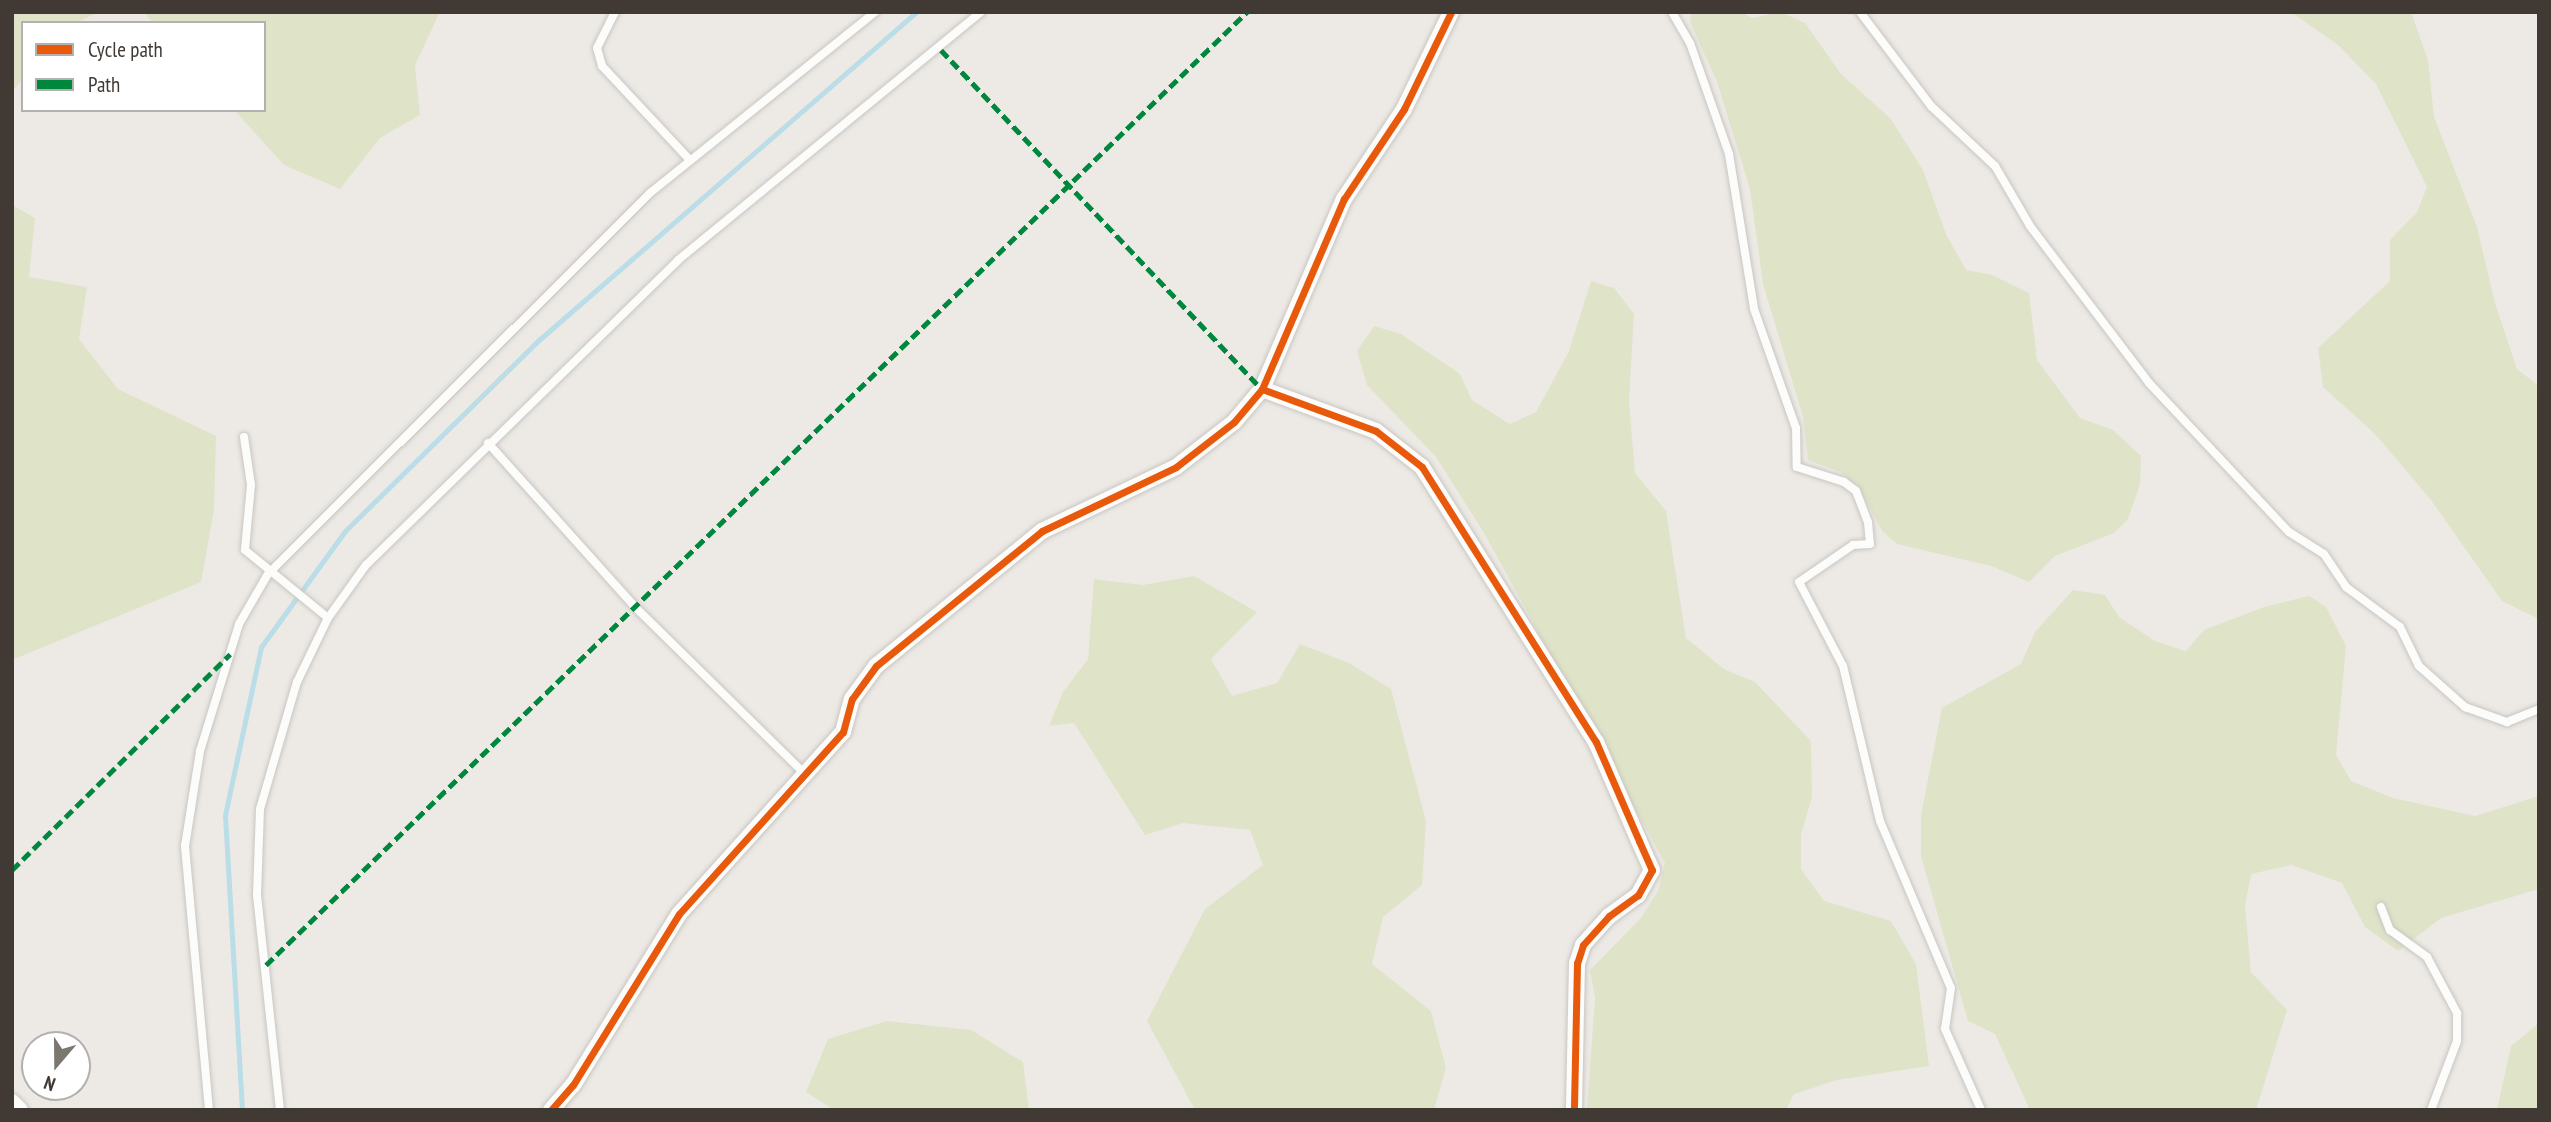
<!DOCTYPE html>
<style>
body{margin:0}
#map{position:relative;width:2551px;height:1122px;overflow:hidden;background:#edeae6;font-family:"PT Sans Narrow",sans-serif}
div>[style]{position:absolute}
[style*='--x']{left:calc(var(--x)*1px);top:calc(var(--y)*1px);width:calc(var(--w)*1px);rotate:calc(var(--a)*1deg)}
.green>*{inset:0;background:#dfe4c8}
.stream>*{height:5px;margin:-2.5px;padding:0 2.5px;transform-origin:2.5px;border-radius:2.5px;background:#badde7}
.roads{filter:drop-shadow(0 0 2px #c9c6c2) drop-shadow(0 0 2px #c9c6c2)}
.service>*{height:8px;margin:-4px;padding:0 4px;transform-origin:4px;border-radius:4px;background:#fcfcfb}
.minor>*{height:16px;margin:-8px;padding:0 8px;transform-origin:8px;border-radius:8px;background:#fcfcfb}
.quiet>*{height:5px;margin-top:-2.5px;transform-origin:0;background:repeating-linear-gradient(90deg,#00873e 0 10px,transparent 0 15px)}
.cycleway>*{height:7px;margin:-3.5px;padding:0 3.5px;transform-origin:3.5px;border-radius:3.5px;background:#e8590c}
span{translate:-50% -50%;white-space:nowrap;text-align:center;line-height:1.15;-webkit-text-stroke:7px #fff;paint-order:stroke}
.frame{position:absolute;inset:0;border:14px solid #413934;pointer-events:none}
.legend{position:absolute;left:21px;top:21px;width:245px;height:91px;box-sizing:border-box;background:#fff;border:2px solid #b3b0ae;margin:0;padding:9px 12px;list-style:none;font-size:21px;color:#413934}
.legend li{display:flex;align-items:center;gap:14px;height:35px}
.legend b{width:35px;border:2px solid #b3b0ae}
.north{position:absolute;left:21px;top:1031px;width:70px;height:70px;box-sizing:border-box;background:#fff;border:2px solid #b3b0ae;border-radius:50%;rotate:200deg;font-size:19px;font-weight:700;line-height:28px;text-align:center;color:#413934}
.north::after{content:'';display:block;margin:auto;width:24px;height:32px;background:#7d7772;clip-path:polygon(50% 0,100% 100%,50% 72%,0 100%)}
</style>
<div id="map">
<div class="green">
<div style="clip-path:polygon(12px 12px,98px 12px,76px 23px,23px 23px,23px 79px,12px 91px)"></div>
<div style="clip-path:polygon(144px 12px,440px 12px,415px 65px,420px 115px,380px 138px,340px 189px,284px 165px,234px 110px,264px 110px,264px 23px,153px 23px)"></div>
<div style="clip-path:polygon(1691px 12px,1741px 12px,1752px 18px,1781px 12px,1805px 23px,1841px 74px,1891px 119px,1923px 170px,1946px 234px,1966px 270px,1992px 275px,2029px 293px,2037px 360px,2080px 418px,2113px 430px,2141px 456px,2140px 484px,2128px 519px,2114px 533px,2055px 556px,2029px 582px,1991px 566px,1897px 544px,1882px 531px,1859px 487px,1840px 472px,1808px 460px,1803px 417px,1763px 284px,1750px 189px,1717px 82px,1690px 22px)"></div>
<div style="clip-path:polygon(2291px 12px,2411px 12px,2428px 60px,2434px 117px,2477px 227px,2495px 303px,2517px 369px,2539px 386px,2539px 619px,2502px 601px,2431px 500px,2375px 434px,2323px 387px,2318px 348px,2390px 281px,2390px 240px,2417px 212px,2427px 187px,2376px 84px,2338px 45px)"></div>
<div style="clip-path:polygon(12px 205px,35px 218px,29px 277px,87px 287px,79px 339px,118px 389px,216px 436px,214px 510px,201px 582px,12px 660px)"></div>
<div style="clip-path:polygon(1591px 281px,1614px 288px,1634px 314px,1629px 402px,1635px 473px,1666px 511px,1686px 638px,1724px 669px,1755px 682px,1811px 741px,1812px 797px,1801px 835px,1801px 869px,1824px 901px,1891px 921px,1916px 964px,1929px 1066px,1837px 1080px,1794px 1094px,1786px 1110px,1587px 1110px,1595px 998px,1590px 970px,1640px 919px,1658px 891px,1665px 863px,1484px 533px,1436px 457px,1367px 385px,1357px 351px,1374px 326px,1401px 334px,1460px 374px,1472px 400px,1510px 424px,1536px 412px,1569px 351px)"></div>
<div style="clip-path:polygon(1194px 576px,1257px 612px,1211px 659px,1232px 696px,1277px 683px,1300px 644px,1349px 663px,1391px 689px,1426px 821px,1422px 885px,1383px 917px,1372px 964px,1431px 1011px,1446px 1068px,1434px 1110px,1195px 1110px,1147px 1021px,1205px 909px,1263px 865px,1250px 830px,1183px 823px,1145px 835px,1074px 723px,1049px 726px,1063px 692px,1088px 659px,1094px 579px,1143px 585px)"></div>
<div style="clip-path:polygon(2073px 590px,2105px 595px,2119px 617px,2155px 641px,2186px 651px,2204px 630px,2264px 607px,2309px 596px,2326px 607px,2346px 646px,2336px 755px,2351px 781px,2393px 798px,2475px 816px,2539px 796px,2539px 889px,2441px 918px,2398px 951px,2365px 927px,2342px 883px,2291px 865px,2251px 874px,2245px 906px,2251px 972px,2287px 1010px,2256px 1110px,2030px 1110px,1995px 1034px,1968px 1021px,1921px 856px,1921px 815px,1942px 708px,2021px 664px,2035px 632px)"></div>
<div style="clip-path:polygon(887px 1021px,971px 1030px,1023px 1062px,1029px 1110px,834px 1110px,806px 1092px,828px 1039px)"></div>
<div style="clip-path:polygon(2539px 1023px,2539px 1110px,2497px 1110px,2511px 1046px)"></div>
</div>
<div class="stream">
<div style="--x:242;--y:1110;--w:295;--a:-93.3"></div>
<div style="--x:225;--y:815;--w:172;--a:-77.9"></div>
<div style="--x:261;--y:647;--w:143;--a:-54.1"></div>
<div style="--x:345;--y:531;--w:274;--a:-44.6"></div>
<div style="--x:540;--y:339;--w:498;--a:-41"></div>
</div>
<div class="roads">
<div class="service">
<div style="--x:615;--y:12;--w:40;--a:116.6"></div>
<div style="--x:597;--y:48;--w:19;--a:74"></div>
<div style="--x:602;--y:66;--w:129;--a:46.9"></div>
<div style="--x:1672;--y:12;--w:36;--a:60"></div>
<div style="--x:1690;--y:43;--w:118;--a:70.6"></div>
<div style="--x:1729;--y:154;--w:157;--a:80.8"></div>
<div style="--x:1754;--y:309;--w:126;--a:70.6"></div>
<div style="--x:1796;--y:428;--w:39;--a:89"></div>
<div style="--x:1797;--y:467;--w:49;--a:17.7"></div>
<div style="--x:1844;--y:482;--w:15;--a:37"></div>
<div style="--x:1856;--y:491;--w:33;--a:69"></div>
<div style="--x:1868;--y:522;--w:22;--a:85"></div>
<div style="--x:1870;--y:544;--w:17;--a:177"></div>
<div style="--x:1853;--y:545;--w:65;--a:145.6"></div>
<div style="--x:1799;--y:582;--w:95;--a:62.4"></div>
<div style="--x:1843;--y:666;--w:159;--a:76.6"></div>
<div style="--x:1880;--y:821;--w:181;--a:67"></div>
<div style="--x:1951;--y:988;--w:41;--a:98.3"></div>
<div style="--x:1945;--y:1029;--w:89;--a:66"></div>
<div style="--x:1860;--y:12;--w:118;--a:52.9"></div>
<div style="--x:1931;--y:106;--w:88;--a:43.2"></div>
<div style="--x:1995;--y:166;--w:69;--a:59.7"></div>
<div style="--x:2030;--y:226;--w:197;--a:52.8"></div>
<div style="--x:2149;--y:383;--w:204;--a:46.8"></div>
<div style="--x:2289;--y:532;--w:41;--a:32.2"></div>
<div style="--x:2324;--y:554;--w:40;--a:56"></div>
<div style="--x:2346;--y:587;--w:67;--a:36.5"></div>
<div style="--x:2400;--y:627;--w:43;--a:64"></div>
<div style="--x:2419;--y:666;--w:62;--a:41.7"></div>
<div style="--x:2465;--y:707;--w:45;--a:19.7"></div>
<div style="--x:2507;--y:722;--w:35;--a:-22"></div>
<div style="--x:244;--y:437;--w:49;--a:81.7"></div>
<div style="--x:251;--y:485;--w:65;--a:95.3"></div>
<div style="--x:245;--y:550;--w:107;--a:39.3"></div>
<div style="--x:488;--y:443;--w:219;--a:48.1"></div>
<div style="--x:634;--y:606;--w:240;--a:44.5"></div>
<div style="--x:2381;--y:907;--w:25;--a:69"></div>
<div style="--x:2390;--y:930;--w:46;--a:36.1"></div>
<div style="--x:2427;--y:957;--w:64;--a:61.8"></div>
<div style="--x:2457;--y:1013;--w:28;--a:90"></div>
<div style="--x:2457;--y:1041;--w:74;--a:110.6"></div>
<div style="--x:209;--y:1110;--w:265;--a:-95.2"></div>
<div style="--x:185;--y:846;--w:96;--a:-81"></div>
<div style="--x:200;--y:751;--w:133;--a:-72.9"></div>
<div style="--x:239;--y:624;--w:58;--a:-59.9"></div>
<div style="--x:268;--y:574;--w:540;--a:-44.92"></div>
<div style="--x:650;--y:193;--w:289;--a:-38.8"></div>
<div style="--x:280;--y:1110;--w:216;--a:-96.1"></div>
<div style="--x:257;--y:895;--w:86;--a:-88"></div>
<div style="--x:260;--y:809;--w:132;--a:-73.8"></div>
<div style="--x:297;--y:682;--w:71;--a:-64.2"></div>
<div style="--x:328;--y:618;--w:65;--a:-54.4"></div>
<div style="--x:366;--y:565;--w:436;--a:-44.3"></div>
<div style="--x:678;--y:260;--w:392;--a:-39.3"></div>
</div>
<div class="minor">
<div style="--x:1262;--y:389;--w:121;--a:20.2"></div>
<div style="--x:1376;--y:431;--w:58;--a:38"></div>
<div style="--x:1422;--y:467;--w:325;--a:57.7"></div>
<div style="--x:1596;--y:742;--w:108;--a:66.5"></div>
<div style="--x:1639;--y:841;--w:32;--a:66"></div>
<div style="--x:1652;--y:870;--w:29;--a:119"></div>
<div style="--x:1638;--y:895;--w:36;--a:144"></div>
<div style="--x:1609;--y:916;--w:39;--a:132"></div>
<div style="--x:1583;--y:945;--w:19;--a:108"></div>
<div style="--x:1577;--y:963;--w:147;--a:91.2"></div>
<div style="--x:12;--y:1102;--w:11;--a:45"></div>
<div style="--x:551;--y:1110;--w:33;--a:-49"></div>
<div style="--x:573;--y:1085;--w:201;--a:-58.2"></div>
<div style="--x:679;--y:914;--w:245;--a:-48"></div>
<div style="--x:843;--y:732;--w:34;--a:-75"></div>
<div style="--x:852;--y:699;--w:41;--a:-54"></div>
<div style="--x:876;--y:666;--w:214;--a:-39.1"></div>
<div style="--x:1042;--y:531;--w:148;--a:-25.5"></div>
<div style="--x:1176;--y:467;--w:73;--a:-37.8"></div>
<div style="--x:1234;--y:422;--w:43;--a:-49.7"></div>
<div style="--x:1262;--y:389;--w:207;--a:-66.7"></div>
<div style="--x:1344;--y:199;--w:108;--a:-56.3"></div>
<div style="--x:1404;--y:109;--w:108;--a:-64.1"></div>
</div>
</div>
<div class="quiet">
<div style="--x:941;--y:50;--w:467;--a:46.6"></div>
<div style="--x:12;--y:870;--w:307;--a:-44.7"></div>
<div style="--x:266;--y:965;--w:1368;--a:-44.17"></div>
</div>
<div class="cycleway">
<div style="--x:1262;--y:389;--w:121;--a:20.2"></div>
<div style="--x:1376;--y:431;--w:58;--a:38"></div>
<div style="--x:1422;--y:467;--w:325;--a:57.7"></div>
<div style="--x:1596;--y:742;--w:108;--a:66.5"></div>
<div style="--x:1639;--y:841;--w:32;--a:66"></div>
<div style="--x:1652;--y:870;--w:29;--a:119"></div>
<div style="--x:1638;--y:895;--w:36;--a:144"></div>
<div style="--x:1609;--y:916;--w:39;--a:132"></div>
<div style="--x:1583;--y:945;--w:19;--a:108"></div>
<div style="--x:1577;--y:963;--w:147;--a:91.2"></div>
<div style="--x:551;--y:1110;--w:33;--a:-49"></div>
<div style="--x:573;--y:1085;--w:201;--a:-58.2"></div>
<div style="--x:679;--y:914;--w:245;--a:-48"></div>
<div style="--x:843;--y:732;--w:34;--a:-75"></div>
<div style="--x:852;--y:699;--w:41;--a:-54"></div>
<div style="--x:876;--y:666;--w:214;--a:-39.1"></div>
<div style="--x:1042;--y:531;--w:148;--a:-25.5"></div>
<div style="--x:1176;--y:467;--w:73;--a:-37.8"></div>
<div style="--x:1234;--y:422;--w:43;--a:-49.7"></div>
<div style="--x:1262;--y:389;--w:207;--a:-66.7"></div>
<div style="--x:1344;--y:199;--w:108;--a:-56.3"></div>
<div style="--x:1404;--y:109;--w:108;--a:-64.1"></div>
</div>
<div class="frame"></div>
<ul class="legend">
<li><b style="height:9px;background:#e8590c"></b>Cycle path</li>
<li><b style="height:9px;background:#00873e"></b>Path</li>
</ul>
<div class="north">N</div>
</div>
